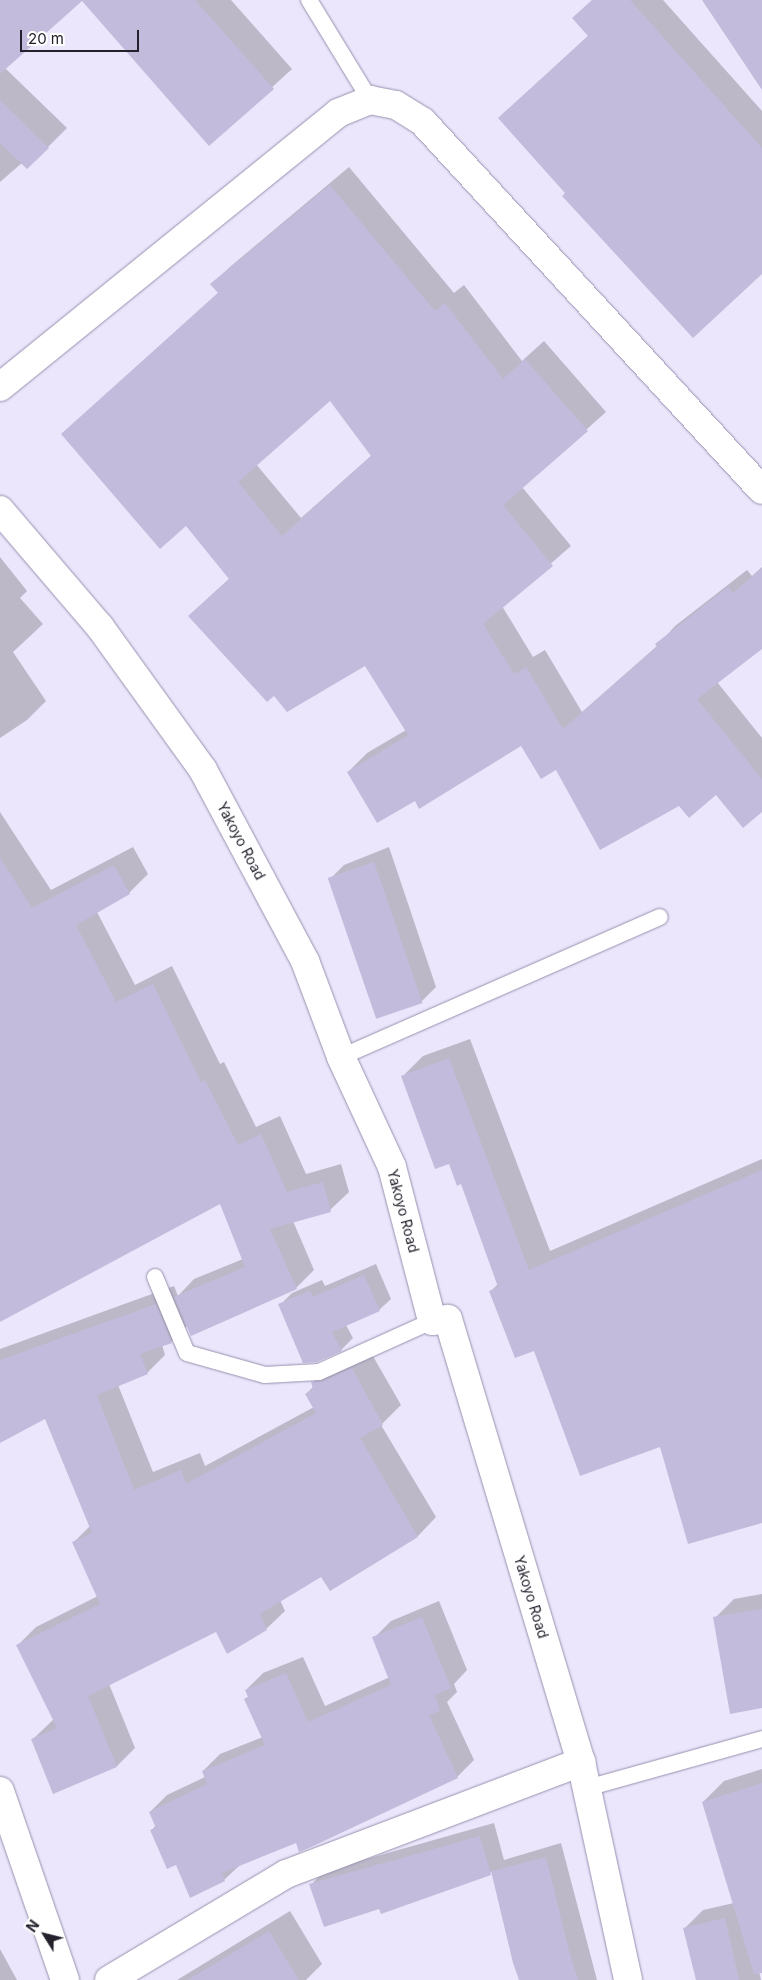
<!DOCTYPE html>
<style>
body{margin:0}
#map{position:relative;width:762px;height:1980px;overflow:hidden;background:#ebe6fb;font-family:Inter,sans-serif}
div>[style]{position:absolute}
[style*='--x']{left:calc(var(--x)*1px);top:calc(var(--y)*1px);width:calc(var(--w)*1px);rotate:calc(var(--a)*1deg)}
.shadow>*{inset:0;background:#0003}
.building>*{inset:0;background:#c3bbdc;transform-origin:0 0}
.roads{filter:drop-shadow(0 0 1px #9890b0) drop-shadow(0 0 1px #9890b0)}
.lane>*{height:16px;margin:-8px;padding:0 8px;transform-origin:8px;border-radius:8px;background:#fff}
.street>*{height:28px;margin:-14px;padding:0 14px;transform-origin:14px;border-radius:14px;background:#fff}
.secondary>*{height:28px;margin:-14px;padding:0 14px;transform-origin:14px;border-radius:14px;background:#fff}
span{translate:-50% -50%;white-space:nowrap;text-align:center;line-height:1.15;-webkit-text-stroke:4px #fff;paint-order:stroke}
.street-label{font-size:14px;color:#24212d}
.north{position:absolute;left:20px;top:1910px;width:50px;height:50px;-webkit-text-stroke:4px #fff;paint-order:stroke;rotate:306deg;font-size:14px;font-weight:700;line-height:20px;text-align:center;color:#24212d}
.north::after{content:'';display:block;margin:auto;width:18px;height:22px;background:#24212d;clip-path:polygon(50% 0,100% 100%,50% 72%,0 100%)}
.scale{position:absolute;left:20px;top:30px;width:119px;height:22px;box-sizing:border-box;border:2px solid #24212d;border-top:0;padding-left:6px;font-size:15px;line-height:18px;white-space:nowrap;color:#24212d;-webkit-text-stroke:4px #fff;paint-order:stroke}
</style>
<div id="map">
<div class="shadow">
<div style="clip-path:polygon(0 0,81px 0,5px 68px,67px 128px,27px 168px,22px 163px,0 182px)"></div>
<div style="clip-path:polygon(82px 0,231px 0,292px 69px,210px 144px)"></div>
<div style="clip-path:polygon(592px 0,663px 0,762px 111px,762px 272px,567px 193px,499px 118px,589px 35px)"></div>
<div style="clip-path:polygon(evenodd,349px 167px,454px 293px,464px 285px,522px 361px,544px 341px,606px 412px,522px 487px,571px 546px,502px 606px,533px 657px,545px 650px,582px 712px,657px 646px,675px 626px,747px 570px,752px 576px,762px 567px,762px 648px,717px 682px,762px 738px,762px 811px,716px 793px,679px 804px,556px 768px,522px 744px,415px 799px,348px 772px,367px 753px,406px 730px,366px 664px,208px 598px,230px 578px,186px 525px,62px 434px,219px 292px,212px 284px,231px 266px,349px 167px,330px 399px,372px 455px,301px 518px,256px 464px,330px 399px)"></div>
<div style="clip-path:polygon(0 557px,27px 591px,20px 598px,43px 624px,13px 652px,46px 701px,27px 720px,0 738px)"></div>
<div style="clip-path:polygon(0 812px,51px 890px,133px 847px,148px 874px,129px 893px,97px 912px,135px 985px,172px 966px,220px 1064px,224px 1062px,256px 1127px,280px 1116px,306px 1174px,341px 1164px,349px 1192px,330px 1210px,293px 1221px,314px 1270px,296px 1288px,191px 1335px,188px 1325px,171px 1342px,162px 1345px,165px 1355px,147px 1373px,118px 1385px,153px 1472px,200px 1453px,205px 1466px,314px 1407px,306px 1394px,314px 1386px,312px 1383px,330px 1365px,370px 1351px,401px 1405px,381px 1425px,436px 1517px,418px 1536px,330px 1590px,322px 1576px,280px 1600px,285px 1611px,266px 1629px,217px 1630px,109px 1684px,135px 1748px,117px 1766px,54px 1792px,33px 1739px,54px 1719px,18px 1645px,36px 1627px,98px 1596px,73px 1543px,90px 1526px,46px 1417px,0 1442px,0 1349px,174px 1286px,178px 1296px,194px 1279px,243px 1259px,221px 1203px,0 1320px)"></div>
<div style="clip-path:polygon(389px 847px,436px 987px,421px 1002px,329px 880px,344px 865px)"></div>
<div style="clip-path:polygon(470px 1039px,550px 1251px,762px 1159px,762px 1522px,534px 1350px,491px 1291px,498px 1284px,462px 1182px,402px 1077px,423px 1056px)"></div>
<div style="clip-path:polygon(376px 1264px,391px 1299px,379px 1310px,346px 1325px,353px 1338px,341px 1350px,316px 1361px,280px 1305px,292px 1293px,322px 1280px,325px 1286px)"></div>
<div style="clip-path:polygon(762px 1594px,762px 1707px,715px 1618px,734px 1599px)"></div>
<div style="clip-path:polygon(439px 1601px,467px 1670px,454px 1684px,457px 1692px,447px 1702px,474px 1760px,457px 1777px,241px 1864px,224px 1880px,176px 1864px,151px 1831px,156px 1825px,150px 1812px,167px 1795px,205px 1777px,203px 1771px,220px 1754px,263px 1737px,245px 1699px,249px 1696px,246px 1690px,263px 1673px,303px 1657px,325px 1706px,390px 1677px,374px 1638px,391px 1621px)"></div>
<div style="clip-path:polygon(762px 1769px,762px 1919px,748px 1924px,761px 1980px,697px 1980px,685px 1928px,703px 1910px,734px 1903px,703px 1802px,724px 1781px)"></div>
<div style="clip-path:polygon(494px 1823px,504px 1860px,561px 1843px,597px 1980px,520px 1980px,492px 1872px,380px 1908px,311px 1885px,324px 1871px)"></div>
<div style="clip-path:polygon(290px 1911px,322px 1964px,306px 1980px,177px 1980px)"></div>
<div style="clip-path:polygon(0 1949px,17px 1980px,0 1980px)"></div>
</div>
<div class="building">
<div style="clip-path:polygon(0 0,195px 0,274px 89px,209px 146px,82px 1px,0 74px)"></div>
<div style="clip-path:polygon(592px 0,630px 0,762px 148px,762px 274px,693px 338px,562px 196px,565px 193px,498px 118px,588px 36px,572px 18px)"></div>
<div style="clip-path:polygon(702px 0,762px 0,762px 90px)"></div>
<div style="clip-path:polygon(0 100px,49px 148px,27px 169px,0 143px)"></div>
<div style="clip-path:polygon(evenodd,330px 185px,435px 311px,445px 303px,503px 379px,525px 359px,588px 431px,503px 505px,553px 566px,483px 624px,514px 674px,526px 667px,563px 729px,657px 647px,655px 644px,728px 587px,733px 593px,762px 568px,762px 649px,697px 699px,762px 779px,762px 812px,743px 828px,716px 795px,689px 818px,679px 806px,600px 850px,556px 770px,541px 779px,521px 746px,419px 809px,415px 801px,377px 823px,347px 772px,408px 735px,365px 666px,287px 712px,274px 696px,267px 702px,188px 616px,229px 579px,186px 526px,160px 549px,61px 434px,218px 293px,210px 284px,330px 185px,330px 401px,371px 456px,282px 536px,238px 482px,330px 401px)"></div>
<div style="clip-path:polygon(0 858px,32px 908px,114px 865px,130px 894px,76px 925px,116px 1002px,153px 984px,201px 1082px,205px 1080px,238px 1145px,261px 1134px,287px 1192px,323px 1182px,331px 1212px,270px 1229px,297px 1289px,191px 1336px,174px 1297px,245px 1267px,220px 1204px,0 1322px)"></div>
<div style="left:374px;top:862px;width:149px;height:49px;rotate:71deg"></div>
<div style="clip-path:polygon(449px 1058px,529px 1270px,762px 1170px,762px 1523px,688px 1544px,660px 1447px,580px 1476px,534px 1351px,515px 1358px,489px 1291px,498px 1287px,461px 1184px,457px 1186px,449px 1164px,435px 1169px,401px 1076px)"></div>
<div style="clip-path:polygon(364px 1275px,380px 1311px,332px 1332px,342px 1351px,317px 1362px,303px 1363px,278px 1304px,310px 1291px,313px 1297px)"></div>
<div style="clip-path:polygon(156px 1304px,172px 1343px,140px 1354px,148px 1374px,97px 1395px,134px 1490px,181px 1470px,186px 1484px,316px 1413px,305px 1394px,313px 1389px,311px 1382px,323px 1381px,352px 1368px,383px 1425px,360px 1438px,418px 1537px,330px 1591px,321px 1577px,260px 1614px,267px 1630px,227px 1654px,216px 1632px,88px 1696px,117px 1767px,53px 1794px,31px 1739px,57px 1728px,16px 1645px,100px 1604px,72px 1542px,92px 1533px,45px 1419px,0 1443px,0 1360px)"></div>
<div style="clip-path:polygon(762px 1609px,762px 1708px,730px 1714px,713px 1617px)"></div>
<div style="clip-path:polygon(422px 1617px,451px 1688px,435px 1695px,440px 1711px,429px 1715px,458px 1778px,309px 1848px,299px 1852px,296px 1843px,222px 1873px,225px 1881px,190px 1898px,176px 1865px,167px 1869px,150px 1830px,156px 1828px,149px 1812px,207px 1784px,202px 1771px,265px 1745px,244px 1699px,248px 1697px,245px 1690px,286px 1673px,308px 1722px,391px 1685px,372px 1637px)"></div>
<div style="clip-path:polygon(762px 1783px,762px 1973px,754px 1974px,702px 1802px)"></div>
<div style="clip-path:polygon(480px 1836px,491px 1875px,381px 1914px,379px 1909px,324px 1927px,309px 1884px)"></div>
<div style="clip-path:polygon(546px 1857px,569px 1951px,578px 1980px,519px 1980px,513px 1963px,491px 1871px)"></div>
<div style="clip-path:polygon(725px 1918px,739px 1980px,696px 1980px,683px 1928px)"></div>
<div style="clip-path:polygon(269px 1931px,299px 1980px,188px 1980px)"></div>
</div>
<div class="roads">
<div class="lane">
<div style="--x:309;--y:0;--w:117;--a:58.6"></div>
<div style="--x:341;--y:1057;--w:348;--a:-23.7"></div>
<div style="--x:155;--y:1277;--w:82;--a:67.2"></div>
<div style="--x:187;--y:1353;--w:81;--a:15.8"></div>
<div style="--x:265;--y:1375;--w:54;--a:-3.2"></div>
<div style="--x:319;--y:1372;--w:124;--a:-24.3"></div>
<div style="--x:587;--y:1788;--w:182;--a:-15.6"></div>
</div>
<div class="street">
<div style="--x:0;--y:387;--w:435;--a:-39"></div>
<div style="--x:338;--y:113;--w:35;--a:-22"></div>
<div style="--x:370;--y:100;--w:26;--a:11"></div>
<div style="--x:396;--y:105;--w:32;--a:32"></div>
<div style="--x:423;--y:122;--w:500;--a:47.35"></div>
<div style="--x:0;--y:1791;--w:200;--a:71"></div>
<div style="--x:109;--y:1980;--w:206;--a:-30.9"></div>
<div style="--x:286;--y:1874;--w:316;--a:-20.8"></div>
</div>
<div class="secondary">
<div style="--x:0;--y:510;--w:154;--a:49.5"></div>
<div style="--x:100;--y:627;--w:176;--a:54.2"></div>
<div style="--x:203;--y:770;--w:217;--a:61.9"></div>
<div style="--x:305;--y:961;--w:103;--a:69.4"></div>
<div style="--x:341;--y:1057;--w:121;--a:65.1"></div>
<div style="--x:392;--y:1167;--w:159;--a:75.4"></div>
<div style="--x:432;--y:1321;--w:16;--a:-7"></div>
<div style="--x:448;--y:1319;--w:463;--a:73.3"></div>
<div style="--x:581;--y:1762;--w:223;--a:77.8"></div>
</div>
</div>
<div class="street-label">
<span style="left:241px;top:841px;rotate:62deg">Yakoyo Road</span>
<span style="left:403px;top:1211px;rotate:75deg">Yakoyo Road</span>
<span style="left:531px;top:1597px;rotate:73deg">Yakoyo Road</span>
</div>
<div class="north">N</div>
<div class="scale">20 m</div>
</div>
